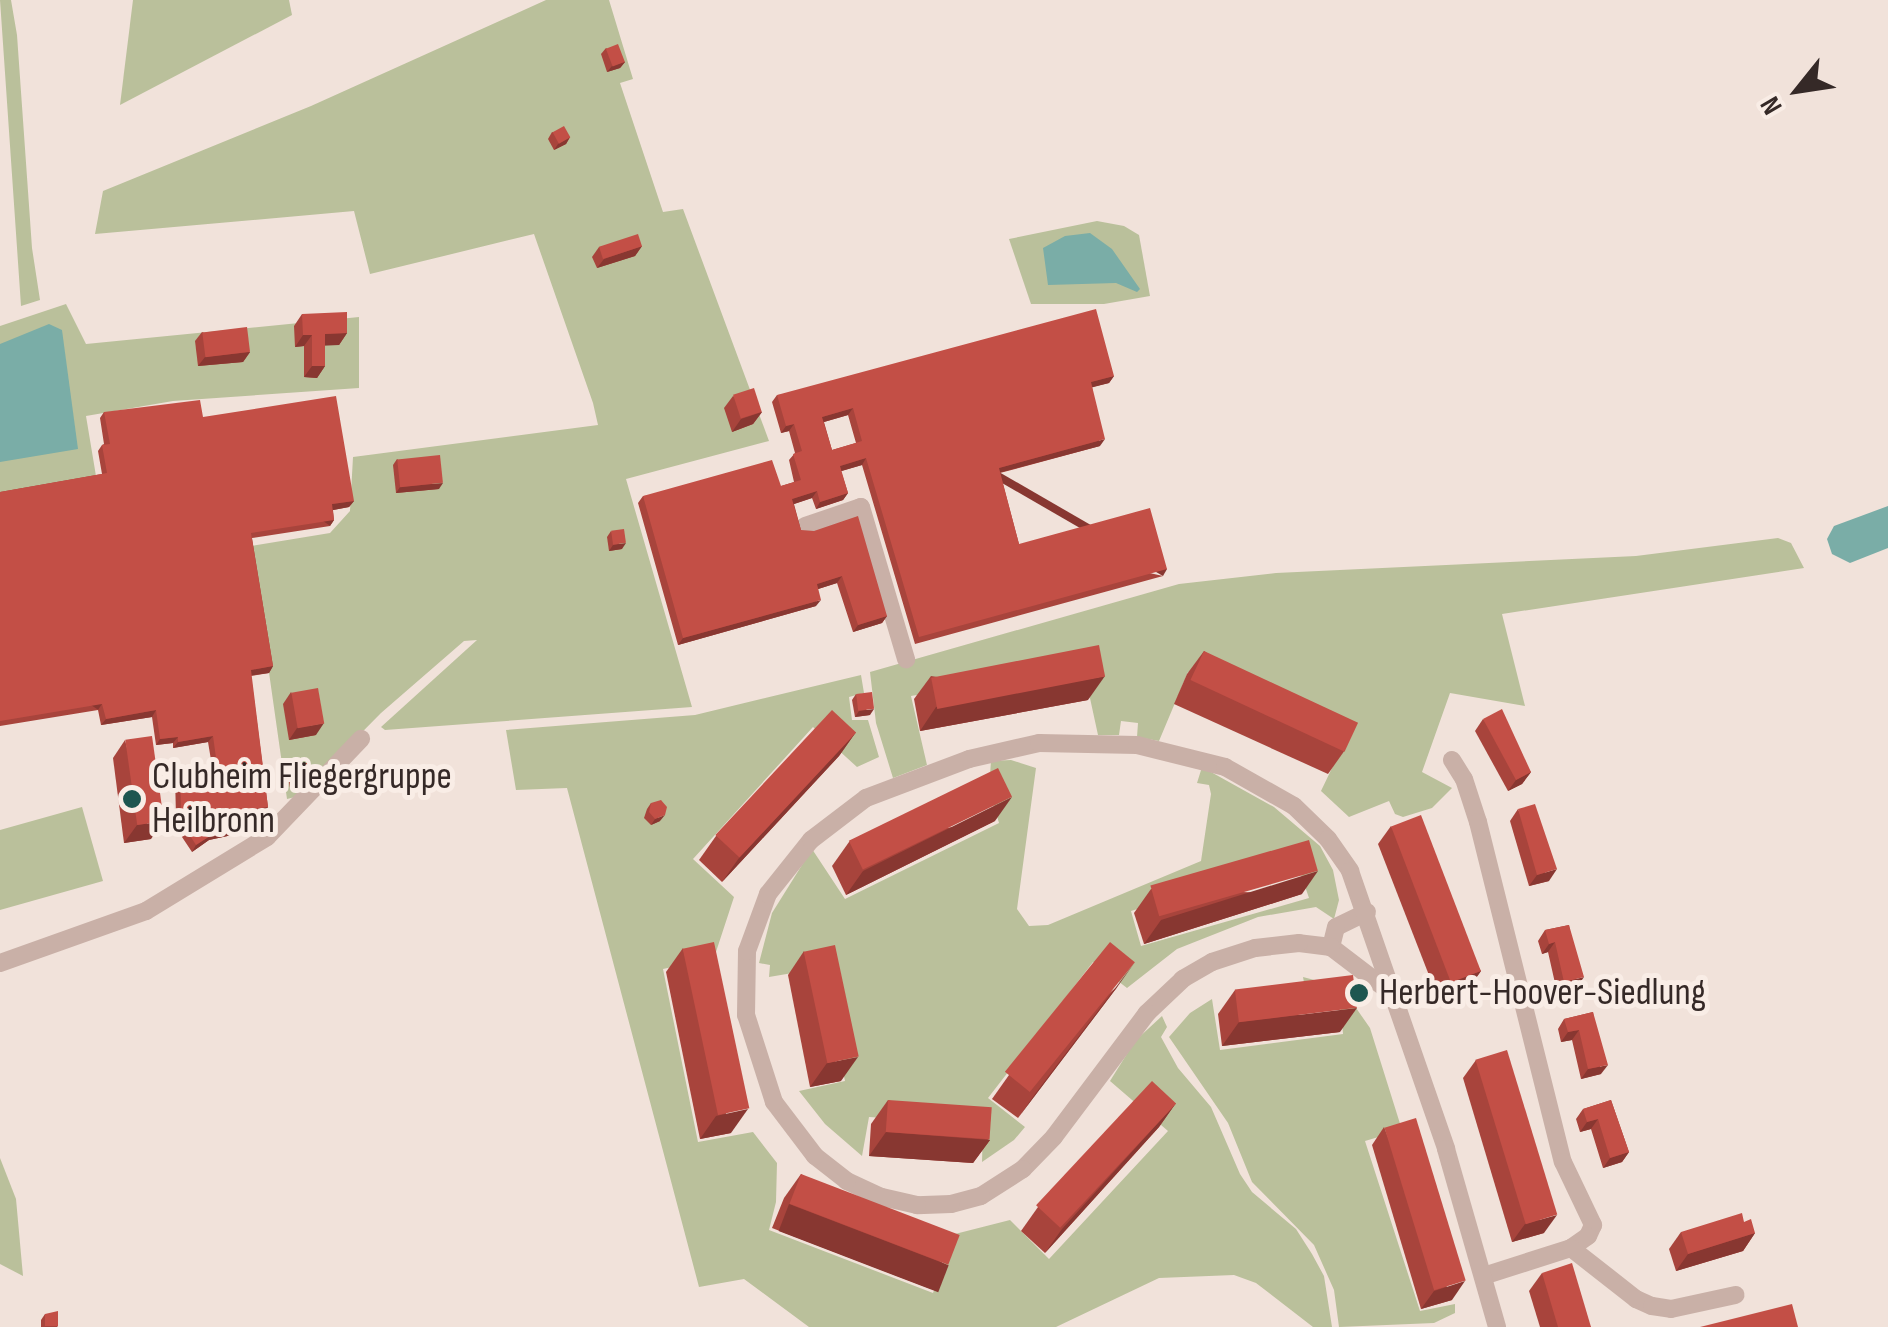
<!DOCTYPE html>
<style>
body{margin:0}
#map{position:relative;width:1888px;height:1327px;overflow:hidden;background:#f1e2da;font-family:"Sofia Sans Condensed",sans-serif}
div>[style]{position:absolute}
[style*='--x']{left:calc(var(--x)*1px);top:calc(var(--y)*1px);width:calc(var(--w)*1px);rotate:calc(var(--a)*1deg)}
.green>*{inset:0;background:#bac09b}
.water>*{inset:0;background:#7aada7}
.minor>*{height:18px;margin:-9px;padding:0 9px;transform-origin:9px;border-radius:9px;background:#c9b0a7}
.wall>*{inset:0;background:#a8443c}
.shaded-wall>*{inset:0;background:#883731;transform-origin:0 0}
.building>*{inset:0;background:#c34f46;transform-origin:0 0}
.dots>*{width:28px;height:28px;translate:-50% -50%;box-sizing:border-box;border:5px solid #f9ede6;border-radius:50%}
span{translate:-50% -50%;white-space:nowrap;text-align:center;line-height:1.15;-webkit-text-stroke:10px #f9ede6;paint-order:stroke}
.poi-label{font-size:38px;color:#352927}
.left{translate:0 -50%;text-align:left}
.north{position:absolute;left:1748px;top:40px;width:100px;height:100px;-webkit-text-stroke:8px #f9ede6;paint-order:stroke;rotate:240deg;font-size:28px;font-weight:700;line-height:40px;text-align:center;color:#352927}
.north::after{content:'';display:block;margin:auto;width:35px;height:45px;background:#352927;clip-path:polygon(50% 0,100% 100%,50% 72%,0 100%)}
</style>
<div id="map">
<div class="green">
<div style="clip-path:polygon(0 0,11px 0,17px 35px,32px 248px,40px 300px,21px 306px)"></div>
<div style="clip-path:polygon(133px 0,289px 0,292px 15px,120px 105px)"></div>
<div style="clip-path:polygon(546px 0,609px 0,633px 79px,620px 83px,663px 212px,683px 209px,769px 441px,626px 479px,692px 707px,385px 730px,381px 727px,477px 640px,464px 641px,381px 713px,299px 796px,287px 799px,251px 546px,330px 533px,350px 511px,353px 457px,598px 425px,593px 403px,534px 234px,370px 274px,354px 211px,95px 234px,103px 191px,311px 106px)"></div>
<div style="clip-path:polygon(1097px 221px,1124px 226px,1139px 235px,1150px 296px,1104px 304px,1031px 304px,1009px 239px)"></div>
<div style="clip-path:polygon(66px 304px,86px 344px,359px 317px,359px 388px,173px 401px,86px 416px,96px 476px,0 493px,0 326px)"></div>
<div style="clip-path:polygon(1778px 538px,1791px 543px,1804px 568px,1502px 614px,1525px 706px,1450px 693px,1422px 772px,1452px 788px,1432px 808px,1403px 817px,1395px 814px,1389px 801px,1349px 817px,1321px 791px,1344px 743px,1188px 672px,1159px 741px,1137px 737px,1138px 723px,1121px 721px,1119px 735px,1098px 735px,1083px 666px,911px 696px,927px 765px,893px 778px,876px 723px,870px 672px,1179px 584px,1276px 573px,1636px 556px)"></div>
<div style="clip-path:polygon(861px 675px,864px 693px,849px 697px,852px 720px,868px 720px,879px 757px,857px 767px,813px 727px,693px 859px,734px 897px,714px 958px,663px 969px,698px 1142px,753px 1132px,777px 1163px,776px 1202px,769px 1230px,933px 1293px,955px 1234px,1010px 1220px,1049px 1259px,1168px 1131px,1110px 1081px,1135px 1041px,1162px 1016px,1167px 1027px,1161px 1037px,1178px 1068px,1211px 1107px,1240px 1174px,1252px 1192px,1296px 1229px,1312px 1254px,1324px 1276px,1332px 1327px,1313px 1327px,1256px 1283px,1234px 1275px,1159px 1278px,1056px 1327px,809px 1327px,744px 1279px,699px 1287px,567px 788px,516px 790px,506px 730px,695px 715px)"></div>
<div style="clip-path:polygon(evenodd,1011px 760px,1036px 768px,1017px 909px,1029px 926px,1048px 925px,1201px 861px,1211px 794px,1209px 785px,1197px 783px,1202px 767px,1274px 807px,1320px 846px,1333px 870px,1339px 900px,1334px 919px,1316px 907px,1258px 917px,1177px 949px,1127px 988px,1093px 962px,988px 1098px,1025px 1127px,1014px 1140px,982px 1162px,983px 1124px,869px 1117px,862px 1156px,825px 1124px,799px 1091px,845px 1081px,822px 968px,769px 977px,770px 965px,759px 963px,772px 913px,812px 849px,845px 899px,999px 823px,989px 789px,991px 761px,1011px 760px,1296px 860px,1309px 898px,1141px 946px,1131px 911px,1296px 860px)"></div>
<div style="clip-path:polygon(82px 807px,103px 881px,0 910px,0 830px)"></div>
<div style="clip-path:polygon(1303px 977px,1333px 985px,1347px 995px,1370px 1028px,1402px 1130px,1365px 1141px,1420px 1311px,1455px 1304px,1455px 1313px,1434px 1323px,1339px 1327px,1334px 1290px,1314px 1245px,1252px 1182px,1228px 1123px,1169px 1037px,1190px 1013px,1212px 999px,1220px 1050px,1343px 1034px,1340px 998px,1307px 999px)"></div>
<div style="clip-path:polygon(0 1158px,16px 1199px,23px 1276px,0 1264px)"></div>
</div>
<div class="water">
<div style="clip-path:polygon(1090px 233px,1112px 249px,1140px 289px,1137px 292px,1116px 283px,1048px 285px,1043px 248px,1065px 236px)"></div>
<div style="clip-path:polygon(49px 324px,62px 330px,78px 449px,0 462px,0 344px)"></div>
<div style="clip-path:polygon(1888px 506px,1888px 548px,1850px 563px,1832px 554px,1827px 539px,1834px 526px)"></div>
</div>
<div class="minor">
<div style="--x:805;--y:526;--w:59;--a:-18.7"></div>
<div style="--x:861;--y:507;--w:159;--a:73.5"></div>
<div style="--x:1452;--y:760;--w:22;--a:58"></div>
<div style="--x:1464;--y:779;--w:45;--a:72"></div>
<div style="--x:1478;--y:822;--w:350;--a:76"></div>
<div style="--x:1563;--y:1162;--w:70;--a:64.5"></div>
<div style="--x:1593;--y:1225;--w:12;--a:114"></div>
<div style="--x:1588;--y:1236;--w:21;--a:145"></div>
<div style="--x:1571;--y:1248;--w:92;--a:162.3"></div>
<div style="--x:1367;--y:912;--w:34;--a:154"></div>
<div style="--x:1336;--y:927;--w:21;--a:104"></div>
<div style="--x:1331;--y:947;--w:79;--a:37.3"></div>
<div style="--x:1331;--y:947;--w:32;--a:-173"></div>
<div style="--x:1299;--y:943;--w:44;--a:173.5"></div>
<div style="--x:1255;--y:948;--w:45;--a:162"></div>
<div style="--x:1212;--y:962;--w:34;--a:150"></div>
<div style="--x:1183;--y:979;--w:50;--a:136.6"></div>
<div style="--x:1147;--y:1013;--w:155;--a:126.9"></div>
<div style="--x:1054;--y:1137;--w:45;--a:134.1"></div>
<div style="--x:1023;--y:1169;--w:50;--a:147.3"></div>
<div style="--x:981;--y:1196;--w:31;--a:165"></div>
<div style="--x:951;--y:1204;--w:34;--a:178"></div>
<div style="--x:917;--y:1205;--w:37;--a:-167"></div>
<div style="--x:881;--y:1197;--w:38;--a:-155"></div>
<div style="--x:847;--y:1181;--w:41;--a:-142"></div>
<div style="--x:815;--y:1156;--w:68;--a:-127.2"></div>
<div style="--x:774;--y:1102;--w:91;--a:-107.8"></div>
<div style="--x:746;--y:1015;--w:64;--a:-89.1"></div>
<div style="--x:747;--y:951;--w:61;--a:-69.8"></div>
<div style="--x:768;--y:894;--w:69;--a:-51.5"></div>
<div style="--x:811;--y:840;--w:69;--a:-37.4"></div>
<div style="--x:866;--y:798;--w:110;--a:-20.7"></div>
<div style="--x:969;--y:759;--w:72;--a:-12.9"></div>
<div style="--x:1039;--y:743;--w:98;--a:1.2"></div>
<div style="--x:1137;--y:745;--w:91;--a:14"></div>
<div style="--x:1225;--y:767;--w:79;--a:29.5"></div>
<div style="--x:1294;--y:806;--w:47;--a:44.1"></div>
<div style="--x:1328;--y:839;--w:39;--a:55"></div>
<div style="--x:1350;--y:871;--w:294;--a:70.9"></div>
<div style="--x:1446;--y:1149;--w:185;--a:74"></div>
<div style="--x:0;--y:963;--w:155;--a:-19.6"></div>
<div style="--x:146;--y:911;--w:142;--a:-31.4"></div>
<div style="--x:267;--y:837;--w:136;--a:-46.2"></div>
<div style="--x:1571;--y:1248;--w:83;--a:38.1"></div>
<div style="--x:1636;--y:1299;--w:17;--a:24"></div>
<div style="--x:1652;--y:1306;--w:19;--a:9"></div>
<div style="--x:1671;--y:1309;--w:66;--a:-12.3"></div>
</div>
<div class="wall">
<div style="clip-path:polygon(606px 48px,625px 62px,620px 68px,607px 72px,601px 54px)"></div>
<div style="clip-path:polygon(552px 132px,570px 137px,566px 144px,554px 150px,548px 139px)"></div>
<div style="clip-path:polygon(642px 246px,635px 256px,597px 268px,592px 257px,599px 247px)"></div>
<div style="clip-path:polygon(302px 314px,347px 333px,339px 345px,325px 345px,325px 366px,317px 378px,304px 377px,304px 346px,295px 347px,294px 326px)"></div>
<div style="clip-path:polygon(202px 332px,250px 352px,243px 362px,198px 366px,195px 341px)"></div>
<div style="clip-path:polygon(evenodd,1114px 376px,1109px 383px,1092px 387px,1100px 446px,1000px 473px,1019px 544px,1163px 576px,915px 644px,862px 465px,841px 471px,848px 493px,843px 500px,816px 509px,812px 498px,794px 504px,801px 530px,887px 616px,882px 623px,853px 632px,837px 583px,818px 589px,816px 606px,678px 645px,638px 503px,643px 496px,781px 486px,794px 482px,789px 460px,795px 453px,789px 431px,781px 433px,772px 402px,777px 395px,1114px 376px,848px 415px,856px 443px,832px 450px,824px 422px,848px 415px)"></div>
<div style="clip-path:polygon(733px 396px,762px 412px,753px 424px,732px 432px,724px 408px)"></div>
<div style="clip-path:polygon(104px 412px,203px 417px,354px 501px,349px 507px,333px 510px,334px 520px,330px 526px,252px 538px,273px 666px,269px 673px,251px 676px,268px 807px,263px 813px,249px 816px,251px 826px,246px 832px,209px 840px,192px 852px,182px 837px,186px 832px,176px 817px,175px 776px,180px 770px,212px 766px,208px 742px,173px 748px,173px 743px,156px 745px,152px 717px,101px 725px,98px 710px,0 726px,0 492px,102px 474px,98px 451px,102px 445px,104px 444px,100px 418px)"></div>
<div style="clip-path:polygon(397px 459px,439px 489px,396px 493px,393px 465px)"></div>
<div style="clip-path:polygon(611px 531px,622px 549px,609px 551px,607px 537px)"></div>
<div style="clip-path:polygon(1204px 651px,1345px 750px,1328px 774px,1174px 704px,1187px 674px)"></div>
<div style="clip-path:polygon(931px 676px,1088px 700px,920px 731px,914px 699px)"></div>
<div style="clip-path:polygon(291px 692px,316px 735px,289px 740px,283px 704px)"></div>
<div style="clip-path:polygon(856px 694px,870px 715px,855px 717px,852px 700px)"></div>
<div style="clip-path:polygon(1483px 719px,1531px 772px,1522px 784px,1508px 791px,1475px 731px)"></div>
<div style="clip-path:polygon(856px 732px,839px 756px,722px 882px,699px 860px,716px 836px)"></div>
<div style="clip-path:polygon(125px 740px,151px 839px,124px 843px,113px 758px)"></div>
<div style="clip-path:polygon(291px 765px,309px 773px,305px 779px,290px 788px,287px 771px)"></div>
<div style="clip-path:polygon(651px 803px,660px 821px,651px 825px,644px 818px,647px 809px)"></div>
<div style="clip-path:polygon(1518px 809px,1549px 881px,1529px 886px,1510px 821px)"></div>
<div style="clip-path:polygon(995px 821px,846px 895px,832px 866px,849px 842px)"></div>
<div style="clip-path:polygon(1391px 826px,1481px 971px,1468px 989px,1439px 1001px,1378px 844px)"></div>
<div style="clip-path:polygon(1151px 889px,1302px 894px,1144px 944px,1134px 913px)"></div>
<div style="clip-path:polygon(1569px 925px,1577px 987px,1557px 992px,1548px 952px,1542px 954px,1538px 941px,1545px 930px)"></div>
<div style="clip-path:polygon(683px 948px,731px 1133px,700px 1139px,666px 972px)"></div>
<div style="clip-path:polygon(804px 951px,841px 1081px,810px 1087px,788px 975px)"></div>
<div style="clip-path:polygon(1118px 986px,1018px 1118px,992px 1099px,1009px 1075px)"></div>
<div style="clip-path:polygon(1235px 990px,1340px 1032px,1222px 1046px,1218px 1014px)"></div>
<div style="clip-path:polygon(1593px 1012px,1601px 1074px,1581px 1079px,1572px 1040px,1561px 1042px,1558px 1029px,1564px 1019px)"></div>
<div style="clip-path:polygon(1476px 1060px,1544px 1233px,1512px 1242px,1463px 1078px)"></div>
<div style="clip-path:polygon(888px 1100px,990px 1140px,973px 1163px,869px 1156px,871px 1124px)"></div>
<div style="clip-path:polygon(1611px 1100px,1629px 1152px,1622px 1162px,1603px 1168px,1591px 1129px,1580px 1132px,1576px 1119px,1583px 1109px)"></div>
<div style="clip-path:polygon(1176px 1103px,1159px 1127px,1045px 1253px,1021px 1231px,1038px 1207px)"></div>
<div style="clip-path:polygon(1384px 1127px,1452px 1300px,1421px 1309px,1372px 1145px)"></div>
<div style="clip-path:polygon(801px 1174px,948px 1266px,931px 1289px,772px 1228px,784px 1198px)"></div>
<div style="clip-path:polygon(1681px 1232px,1755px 1233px,1743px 1251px,1676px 1271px,1669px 1249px)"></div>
<div style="clip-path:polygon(1542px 1273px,1591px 1327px,1540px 1327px,1529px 1291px)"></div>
<div style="clip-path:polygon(45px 1314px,58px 1326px,57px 1327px,41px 1327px,41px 1320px)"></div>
</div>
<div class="shaded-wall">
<div style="clip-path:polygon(625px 62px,620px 68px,607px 72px,612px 66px)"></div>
<div style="clip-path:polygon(570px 137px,566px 144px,554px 150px,558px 144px)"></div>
<div style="clip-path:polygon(642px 246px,635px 256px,597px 268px,604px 259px)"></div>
<div style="clip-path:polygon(347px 333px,339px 345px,317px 346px,325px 334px)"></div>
<div style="clip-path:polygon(303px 335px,312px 335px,304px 346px,295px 347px)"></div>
<div style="clip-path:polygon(250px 352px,243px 362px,198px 366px,205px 357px)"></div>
<div style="clip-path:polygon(312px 366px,325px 366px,317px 378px,304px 377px)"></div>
<div style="clip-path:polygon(1114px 376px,1109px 383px,1086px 389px,1091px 382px)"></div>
<div style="clip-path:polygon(853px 408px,848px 415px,817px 424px,822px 417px)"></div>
<div style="clip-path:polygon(762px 412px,753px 424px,732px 432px,741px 419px)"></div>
<div style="clip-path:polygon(794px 424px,789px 431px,781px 433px,786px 426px)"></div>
<div style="clip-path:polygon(1105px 439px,1100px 446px,994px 474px,999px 468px)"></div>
<div style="clip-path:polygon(866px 458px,862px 465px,835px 473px,840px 466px)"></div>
<div style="clip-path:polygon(443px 483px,439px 489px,396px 493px,400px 487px)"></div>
<div style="clip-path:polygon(817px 491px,812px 498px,788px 506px,792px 499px)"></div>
<div style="clip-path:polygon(848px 493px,843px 500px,816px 509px,820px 502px)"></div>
<div style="clip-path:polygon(354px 501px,349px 507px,328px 511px,332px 504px)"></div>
<div style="left:334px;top:520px;width:7px;height:84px;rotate:124deg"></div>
<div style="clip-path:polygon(626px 543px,622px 549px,609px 551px,613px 545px)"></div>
<div style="left:1167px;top:569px;width:8px;height:257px;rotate:120deg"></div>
<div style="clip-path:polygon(842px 576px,837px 583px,812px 591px,817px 584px)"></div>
<div style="clip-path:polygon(821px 600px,816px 606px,678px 645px,683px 638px)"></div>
<div style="clip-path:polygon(887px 616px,882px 623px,853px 632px,858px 625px)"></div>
<div style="clip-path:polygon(273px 666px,269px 673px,246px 676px,251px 670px)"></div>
<div style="clip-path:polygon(1105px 676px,1088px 700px,920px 731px,936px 707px)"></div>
<div style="left:102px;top:704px;width:7px;height:103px;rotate:124deg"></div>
<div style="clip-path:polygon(874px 709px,870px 715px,855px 717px,859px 711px)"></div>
<div style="clip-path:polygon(156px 710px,152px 717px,101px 725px,106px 719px)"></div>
<div style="clip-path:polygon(324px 723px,316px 735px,289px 740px,297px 728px)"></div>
<div style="clip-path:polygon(856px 732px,839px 756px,722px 882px,739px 858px)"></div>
<div style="clip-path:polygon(213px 736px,208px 742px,173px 748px,178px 742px)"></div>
<div style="clip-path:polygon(178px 737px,173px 743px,156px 745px,160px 739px)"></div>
<div style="clip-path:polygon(1531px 772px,1522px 784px,1508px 791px,1516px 780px)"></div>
<div style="clip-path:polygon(309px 773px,305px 779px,290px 788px,294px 781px)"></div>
<div style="clip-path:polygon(1012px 797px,995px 821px,846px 895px,863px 871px)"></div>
<div style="clip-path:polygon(268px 807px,263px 813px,244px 817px,248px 810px)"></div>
<div style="clip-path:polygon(665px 815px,660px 821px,651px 825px,655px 819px)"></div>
<div style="clip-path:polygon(164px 821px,151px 839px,124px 843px,137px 825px)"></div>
<div style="clip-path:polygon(251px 826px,246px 832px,209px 840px,192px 852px,196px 845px,213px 834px)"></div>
<div style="clip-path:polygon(1557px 869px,1549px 881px,1529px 886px,1537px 875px)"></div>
<div style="clip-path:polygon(1318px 871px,1302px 894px,1144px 944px,1161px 920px)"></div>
<div style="clip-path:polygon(1555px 942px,1548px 952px,1542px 954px,1549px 944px)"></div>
<div style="clip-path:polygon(1135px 962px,1118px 986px,1018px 1118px,1035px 1094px)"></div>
<div style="clip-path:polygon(1481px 971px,1468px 989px,1439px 1001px,1451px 982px)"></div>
<div style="clip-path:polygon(1584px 977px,1577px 987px,1557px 992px,1564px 982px)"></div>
<div style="clip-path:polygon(1357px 1008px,1340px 1032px,1222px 1046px,1239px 1022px)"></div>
<div style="clip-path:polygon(1579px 1030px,1572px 1040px,1561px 1042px,1568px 1032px)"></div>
<div style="clip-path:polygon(858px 1057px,841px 1081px,810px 1087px,827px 1063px)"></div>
<div style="clip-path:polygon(1608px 1065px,1601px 1074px,1581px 1079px,1588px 1069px)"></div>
<div style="clip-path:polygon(1176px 1103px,1159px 1127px,1045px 1253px,1062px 1229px)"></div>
<div style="clip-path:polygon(748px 1109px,731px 1133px,700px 1139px,716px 1116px)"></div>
<div style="clip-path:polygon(1598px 1119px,1591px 1129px,1580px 1132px,1587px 1122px)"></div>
<div style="clip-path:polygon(886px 1132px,990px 1140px,973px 1163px,869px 1156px)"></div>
<div style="clip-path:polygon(1629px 1152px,1622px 1162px,1603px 1168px,1610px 1158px)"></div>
<div style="left:789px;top:1204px;width:171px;height:29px;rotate:21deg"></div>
<div style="clip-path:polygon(1557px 1215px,1544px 1233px,1512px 1242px,1525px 1224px)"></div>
<div style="clip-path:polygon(1755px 1233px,1743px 1251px,1676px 1271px,1688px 1254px)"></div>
<div style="clip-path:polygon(1465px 1281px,1452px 1300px,1421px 1309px,1434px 1291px)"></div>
</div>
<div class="building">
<div style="left:618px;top:44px;width:19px;height:13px;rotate:69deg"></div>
<div style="left:564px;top:126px;width:13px;height:13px;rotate:61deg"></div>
<div style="left:638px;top:234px;width:13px;height:41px;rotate:72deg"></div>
<div style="clip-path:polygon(evenodd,1096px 309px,1114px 376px,1091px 382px,1105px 439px,999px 468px,1019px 544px,1150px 508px,1167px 569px,919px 637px,866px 458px,840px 466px,848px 493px,820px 502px,817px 491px,792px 499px,801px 530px,814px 531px,858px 516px,887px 616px,858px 625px,842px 576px,817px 584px,821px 600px,683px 638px,643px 496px,772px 460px,781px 486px,801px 480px,793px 454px,802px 451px,794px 424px,786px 426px,777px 395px,1096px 309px,853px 408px,862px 441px,832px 450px,822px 417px,853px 408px)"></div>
<div style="clip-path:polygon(347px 312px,347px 333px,325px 334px,325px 366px,312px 366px,312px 335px,303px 335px,302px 314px)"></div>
<div style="left:247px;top:327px;width:25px;height:45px;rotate:83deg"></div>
<div style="left:754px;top:388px;width:25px;height:22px;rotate:72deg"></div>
<div style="clip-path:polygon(336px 396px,354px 501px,332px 504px,334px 520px,251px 533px,273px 666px,251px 670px,268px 807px,248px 810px,251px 826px,213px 834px,196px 845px,187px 831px,192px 828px,181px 811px,180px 770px,217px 765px,213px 736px,178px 742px,178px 737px,160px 739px,156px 710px,106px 719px,102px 704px,0 721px,0 492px,107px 473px,102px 445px,110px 444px,104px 412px,200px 400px,203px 417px)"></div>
<div style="left:440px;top:455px;width:28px;height:43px;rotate:84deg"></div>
<div style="left:624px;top:529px;width:14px;height:13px;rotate:82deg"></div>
<div style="left:1099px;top:645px;width:32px;height:171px;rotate:79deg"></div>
<div style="left:1204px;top:651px;width:170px;height:32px;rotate:25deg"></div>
<div style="left:318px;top:688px;width:36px;height:27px;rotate:80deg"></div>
<div style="left:872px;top:692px;width:17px;height:16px;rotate:83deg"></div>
<div style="clip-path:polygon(1502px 709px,1531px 772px,1516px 780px,1483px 719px)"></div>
<div style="left:832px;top:710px;width:33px;height:171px;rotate:43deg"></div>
<div style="left:152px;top:736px;width:86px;height:27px;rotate:82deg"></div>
<div style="clip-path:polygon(307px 763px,309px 773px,294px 781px,291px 765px)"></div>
<div style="left:998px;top:768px;width:32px;height:166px;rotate:64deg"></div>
<div style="clip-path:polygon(661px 800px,667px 807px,665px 815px,655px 819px,649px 812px,651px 803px)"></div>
<div style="clip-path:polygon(1535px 804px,1557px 869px,1537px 875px,1518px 809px)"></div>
<div style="left:1421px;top:815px;width:167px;height:32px;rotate:69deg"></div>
<div style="left:1309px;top:840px;width:32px;height:165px;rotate:74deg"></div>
<div style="clip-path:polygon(1569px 925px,1584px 977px,1564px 982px,1555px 942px,1549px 944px,1545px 930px)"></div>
<div style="left:714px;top:942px;width:170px;height:32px;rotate:78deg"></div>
<div style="left:1110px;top:942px;width:32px;height:167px;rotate:39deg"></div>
<div style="left:835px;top:945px;width:114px;height:32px;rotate:78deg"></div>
<div style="left:1353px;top:975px;width:33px;height:119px;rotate:83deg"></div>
<div style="clip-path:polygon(1593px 1012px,1608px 1065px,1588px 1069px,1579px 1030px,1568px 1032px,1564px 1019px)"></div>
<div style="left:1507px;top:1050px;width:172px;height:33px;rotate:73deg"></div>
<div style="left:1152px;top:1081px;width:33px;height:170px;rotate:43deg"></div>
<div style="left:888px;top:1100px;width:104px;height:32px;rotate:4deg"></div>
<div style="clip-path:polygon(1611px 1100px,1629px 1152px,1610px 1158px,1598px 1119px,1587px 1122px,1583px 1109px)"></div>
<div style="left:1416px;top:1118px;width:170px;height:33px;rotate:73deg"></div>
<div style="left:801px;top:1174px;width:170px;height:32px;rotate:21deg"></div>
<div style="clip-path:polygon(1742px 1213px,1744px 1222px,1751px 1219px,1755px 1233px,1688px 1254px,1681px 1232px)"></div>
<div style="clip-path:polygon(1572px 1263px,1591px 1327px,1558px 1327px,1542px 1273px)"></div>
<div style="clip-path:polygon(1792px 1304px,1798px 1327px,1700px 1327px)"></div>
<div style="clip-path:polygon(58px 1311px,58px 1326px,45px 1326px,45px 1314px)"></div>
</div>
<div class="dots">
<div style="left:132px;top:799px;background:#1e5650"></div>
<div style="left:1359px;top:993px;background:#1e5650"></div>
</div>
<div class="poi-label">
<span class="left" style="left:152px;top:799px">Clubheim Fliegergruppe<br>Heilbronn</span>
<span class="left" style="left:1379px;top:993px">Herbert-Hoover-Siedlung</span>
</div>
<div class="north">N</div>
</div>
